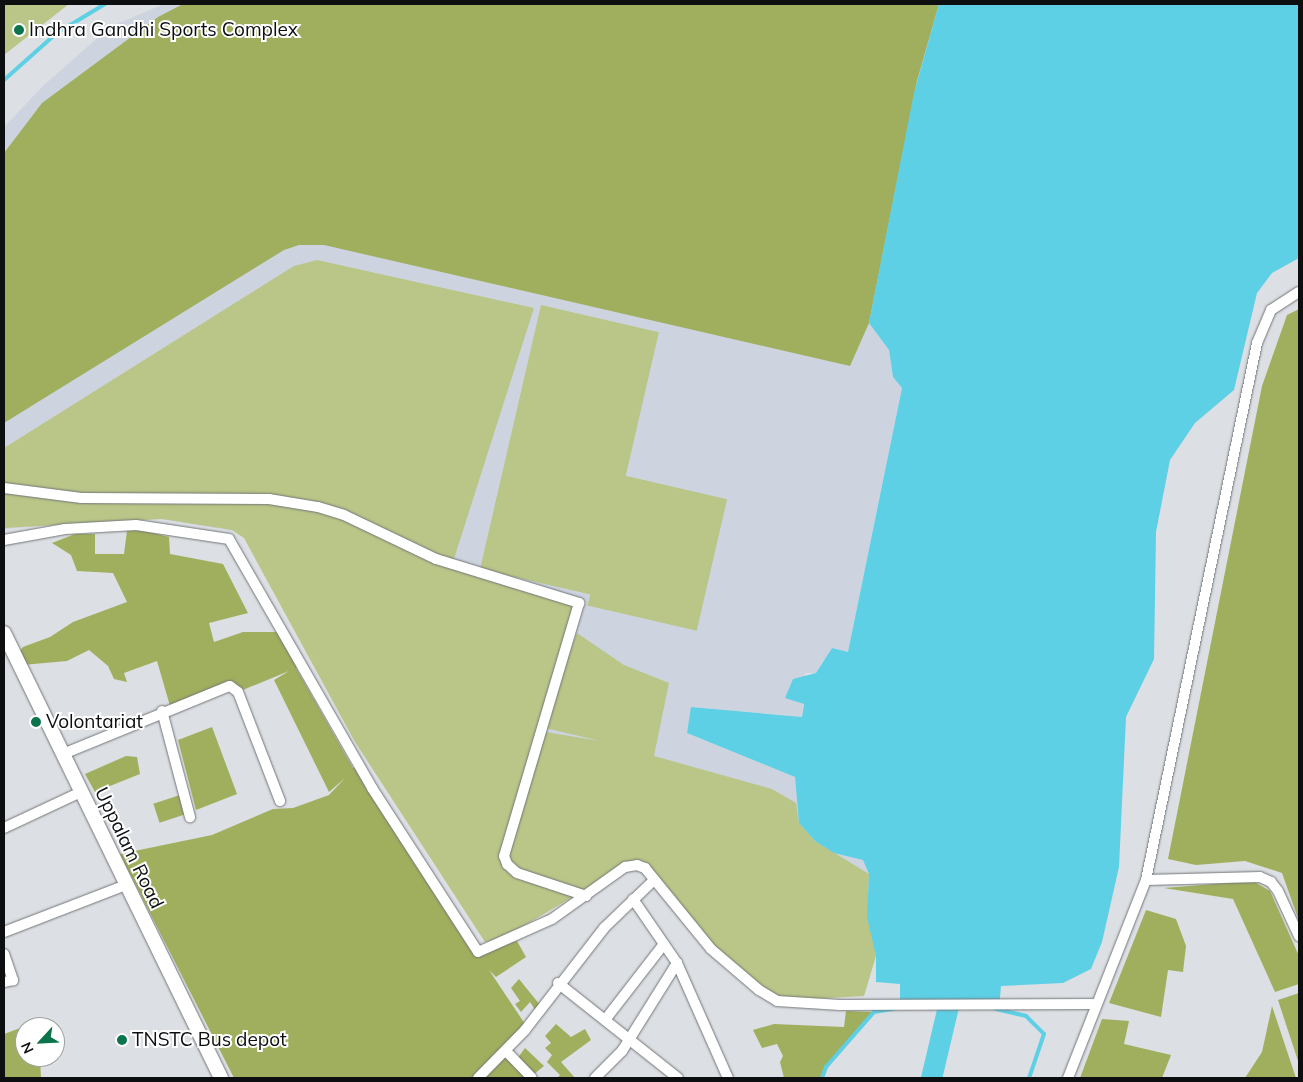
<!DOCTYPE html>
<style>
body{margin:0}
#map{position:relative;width:1303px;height:1082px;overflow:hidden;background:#dcdfe3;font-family:Mulish,sans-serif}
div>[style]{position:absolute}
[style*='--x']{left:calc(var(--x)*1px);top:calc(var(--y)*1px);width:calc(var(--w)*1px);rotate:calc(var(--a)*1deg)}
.built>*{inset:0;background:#cdd4df}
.green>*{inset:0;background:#b9c687;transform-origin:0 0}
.forest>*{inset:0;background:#a0af5e;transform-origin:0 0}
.water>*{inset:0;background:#5dd0e5}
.stream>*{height:4px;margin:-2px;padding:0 2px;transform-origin:2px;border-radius:2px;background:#5dd0e5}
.river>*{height:21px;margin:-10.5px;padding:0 10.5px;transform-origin:10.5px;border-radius:10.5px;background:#5dd0e5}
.roads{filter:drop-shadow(0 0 1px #727578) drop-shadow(0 0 1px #727578)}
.minor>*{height:10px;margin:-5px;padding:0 5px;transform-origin:5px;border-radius:5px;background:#fff}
.secondary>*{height:14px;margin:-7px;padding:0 7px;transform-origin:7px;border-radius:7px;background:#fff}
.dots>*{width:14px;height:14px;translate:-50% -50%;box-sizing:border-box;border:2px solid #fff;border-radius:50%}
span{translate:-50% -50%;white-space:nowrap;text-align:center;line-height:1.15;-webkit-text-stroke:4px #fff;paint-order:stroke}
.poi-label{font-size:19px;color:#0d0e10}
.left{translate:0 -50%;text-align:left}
.street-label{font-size:19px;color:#0d0e10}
.frame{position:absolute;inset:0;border:5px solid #0d0e10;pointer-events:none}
.north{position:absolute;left:15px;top:1017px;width:50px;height:50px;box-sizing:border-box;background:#fff;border:1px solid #9e9f9f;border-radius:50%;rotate:245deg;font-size:14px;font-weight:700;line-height:20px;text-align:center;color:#0d0e10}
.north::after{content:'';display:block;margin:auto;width:18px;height:22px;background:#0b744c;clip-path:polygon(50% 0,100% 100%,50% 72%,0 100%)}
</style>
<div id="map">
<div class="built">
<div style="clip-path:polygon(164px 4px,939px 4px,914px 93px,869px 323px,889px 350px,893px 377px,902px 388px,848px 652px,832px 648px,816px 673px,805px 673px,802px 717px,692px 707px,687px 733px,795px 777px,799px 823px,815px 841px,834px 853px,863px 859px,869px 874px,868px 889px,690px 875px,653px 853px,495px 932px,246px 533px,148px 517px,4px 529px,4px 127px,43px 86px,110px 27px)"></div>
</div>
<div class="green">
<div style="clip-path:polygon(4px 4px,69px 4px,4px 55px)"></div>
<div style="clip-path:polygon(317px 260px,534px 308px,453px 562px,319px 505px,81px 497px,4px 485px,4px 448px,294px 266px)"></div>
<div style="left:541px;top:305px;width:121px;height:271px;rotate:13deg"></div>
<div style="left:618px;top:474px;width:112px;height:135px;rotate:13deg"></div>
<div style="clip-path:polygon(4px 488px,67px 499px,269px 499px,318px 507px,435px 563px,575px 606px,502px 847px,509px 872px,518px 879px,576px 895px,508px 935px,485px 942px,355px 742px,244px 538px,232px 530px,162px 519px,4px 528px)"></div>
<div style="clip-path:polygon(577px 633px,624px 665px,669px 683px,654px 756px,772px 789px,796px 803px,799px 823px,815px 841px,869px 874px,868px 899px,876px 956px,864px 996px,777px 1001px,711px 949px,637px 865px,586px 896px,517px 873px,504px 856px,540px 731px,600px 741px,541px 727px)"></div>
</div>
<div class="forest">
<div style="clip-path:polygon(183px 4px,939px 4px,917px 81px,869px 323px,850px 366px,324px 245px,299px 245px,284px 250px,4px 423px,4px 153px,42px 103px,158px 17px)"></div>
<div style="clip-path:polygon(1299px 309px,1299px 921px,1282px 873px,1245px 861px,1196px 865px,1168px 859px,1262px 386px,1287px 315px)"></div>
<div style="clip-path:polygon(141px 530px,169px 537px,170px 554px,223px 564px,248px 613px,209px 623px,214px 642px,243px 632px,281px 632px,301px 666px,296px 668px,353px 768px,358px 764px,478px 952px,517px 941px,526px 957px,496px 977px,489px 970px,527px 1027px,505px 1052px,531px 1078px,234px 1078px,120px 854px,212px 835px,273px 809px,293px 808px,329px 795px,345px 778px,329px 792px,274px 680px,289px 671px,238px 692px,230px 686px,170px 706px,157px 661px,124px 673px,127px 682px,114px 679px,108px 666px,89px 650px,67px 661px,22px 665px,18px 653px,23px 647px,50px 637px,73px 622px,127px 602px,113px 573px,77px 571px,71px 555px,52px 543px,75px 534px,95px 534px,95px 554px,124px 554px,127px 531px)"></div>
<div style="clip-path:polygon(212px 727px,237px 794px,196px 810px,178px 740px)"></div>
<div style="clip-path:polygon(126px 756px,137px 757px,140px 774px,95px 792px,85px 774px)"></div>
<div style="left:180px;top:795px;width:20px;height:28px;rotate:72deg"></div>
<div style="clip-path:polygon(1253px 881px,1270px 891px,1299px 956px,1299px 984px,1275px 992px,1233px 899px,1164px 888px)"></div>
<div style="clip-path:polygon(1146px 910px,1176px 919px,1186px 946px,1183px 972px,1168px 970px,1161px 1017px,1109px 1003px)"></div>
<div style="clip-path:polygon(519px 979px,540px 1005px,536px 1011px,530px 1002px,521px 1012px,515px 1004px,520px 1001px,511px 988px)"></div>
<div style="clip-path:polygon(1299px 993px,1299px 1064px,1278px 1000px)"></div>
<div style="clip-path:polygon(1272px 1006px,1296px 1078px,1245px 1078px,1262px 1052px)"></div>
<div style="clip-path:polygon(846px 1011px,874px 1012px,826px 1067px,822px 1078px,784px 1078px,780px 1062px,783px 1056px,777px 1044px,762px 1048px,753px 1030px,774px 1024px,844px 1027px)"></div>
<div style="clip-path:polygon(1102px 1019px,1129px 1021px,1124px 1044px,1171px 1055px,1162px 1078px,1080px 1078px)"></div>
<div style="clip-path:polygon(34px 1023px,36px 1027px,25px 1027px,25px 1057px,40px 1057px,41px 1078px,4px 1078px,4px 1034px)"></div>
<div style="clip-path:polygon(556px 1024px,571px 1037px,585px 1029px,591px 1040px,561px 1062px,575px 1078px,557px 1078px,560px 1075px,547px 1062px,552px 1055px,545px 1048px,551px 1043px,545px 1036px)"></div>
<div style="clip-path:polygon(525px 1048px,544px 1066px,533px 1075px,517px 1059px)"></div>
</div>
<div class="water">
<div style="clip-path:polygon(939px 4px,1299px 4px,1299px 258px,1272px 273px,1257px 293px,1234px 390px,1195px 423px,1170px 460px,1156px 532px,1154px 659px,1126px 717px,1119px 867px,1102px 942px,1091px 969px,1063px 983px,1001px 986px,999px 1009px,900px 1009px,900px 984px,876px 982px,876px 956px,867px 917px,869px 874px,863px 860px,834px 853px,815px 841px,799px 823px,795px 777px,687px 733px,691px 707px,802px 717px,804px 704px,785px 698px,793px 679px,816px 673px,832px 648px,848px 652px,902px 388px,893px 377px,889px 350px,869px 323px,914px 93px)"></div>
</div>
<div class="stream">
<div style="--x:4;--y:80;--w:71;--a:-41.6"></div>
<div style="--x:57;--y:33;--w:56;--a:-31.1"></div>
<div style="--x:996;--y:1009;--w:31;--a:13"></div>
<div style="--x:1026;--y:1016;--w:25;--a:45"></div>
<div style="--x:1044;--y:1034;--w:46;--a:108.8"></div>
<div style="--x:822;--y:1078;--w:12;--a:-70"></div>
<div style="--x:826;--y:1067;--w:73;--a:-48.9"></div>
<div style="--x:874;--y:1012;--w:20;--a:-9"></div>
</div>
<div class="river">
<div style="--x:931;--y:1078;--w:100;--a:-76.7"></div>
</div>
<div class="roads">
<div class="minor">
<div style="--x:4;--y:488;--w:78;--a:7.4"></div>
<div style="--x:81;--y:498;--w:188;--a:0.3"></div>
<div style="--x:269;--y:499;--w:50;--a:9.3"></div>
<div style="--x:318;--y:507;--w:27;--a:17"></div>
<div style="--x:344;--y:515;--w:102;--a:25.6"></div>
<div style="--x:436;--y:559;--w:150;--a:17.1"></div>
<div style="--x:579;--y:603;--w:264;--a:106.5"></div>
<div style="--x:504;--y:856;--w:9;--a:69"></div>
<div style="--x:507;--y:864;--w:13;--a:42"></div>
<div style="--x:517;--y:873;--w:73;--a:18.4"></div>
<div style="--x:4;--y:540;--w:62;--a:-10.2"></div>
<div style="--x:65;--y:529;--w:71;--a:-3.2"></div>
<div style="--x:136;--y:525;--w:94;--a:8.6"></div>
<div style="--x:229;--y:539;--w:287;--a:60.1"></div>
<div style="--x:372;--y:788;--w:195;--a:57.1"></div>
<div style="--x:478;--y:952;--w:81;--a:-24"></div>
<div style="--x:552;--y:919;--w:90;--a:-35.5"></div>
<div style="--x:625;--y:867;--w:12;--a:-9"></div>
<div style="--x:637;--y:865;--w:9;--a:21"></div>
<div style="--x:645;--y:868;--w:104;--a:50.8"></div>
<div style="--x:711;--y:949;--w:63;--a:40.5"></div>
<div style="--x:759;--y:990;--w:21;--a:31"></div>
<div style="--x:777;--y:1001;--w:63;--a:3.6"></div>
<div style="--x:840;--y:1005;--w:255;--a:-0.2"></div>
<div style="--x:162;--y:711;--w:110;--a:75.2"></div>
<div style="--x:63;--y:754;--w:180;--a:-22.2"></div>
<div style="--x:230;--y:686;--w:10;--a:37"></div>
<div style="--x:238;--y:692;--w:117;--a:68.9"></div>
<div style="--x:4;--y:828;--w:85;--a:-25.1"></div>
<div style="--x:1146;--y:880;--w:114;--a:-1.5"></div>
<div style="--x:1260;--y:877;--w:12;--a:24"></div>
<div style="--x:1271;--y:882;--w:11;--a:52"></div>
<div style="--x:1278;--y:891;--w:50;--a:65"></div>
<div style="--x:633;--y:899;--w:78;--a:55.5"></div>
<div style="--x:677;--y:963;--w:126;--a:66.1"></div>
<div style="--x:4;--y:932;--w:131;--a:-21.1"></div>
<div style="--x:4;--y:954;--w:28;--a:71"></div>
<div style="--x:13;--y:980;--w:9;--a:167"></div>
<div style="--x:558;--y:983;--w:153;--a:38.4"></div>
<div style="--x:605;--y:1020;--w:96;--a:-52.2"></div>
<div style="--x:506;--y:1051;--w:37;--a:46"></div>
<div style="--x:478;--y:1078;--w:67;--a:-45.6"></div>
<div style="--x:525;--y:1030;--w:129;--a:-52.2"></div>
<div style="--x:604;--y:928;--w:69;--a:-43.8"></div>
<div style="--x:595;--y:1078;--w:38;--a:-45"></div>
<div style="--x:622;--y:1051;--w:104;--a:-58"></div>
<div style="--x:1068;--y:1078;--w:213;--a:-68.5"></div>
<div style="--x:1146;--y:880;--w:548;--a:-78.32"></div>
<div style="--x:1257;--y:343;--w:36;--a:-67"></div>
<div style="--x:1271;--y:310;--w:33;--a:-33"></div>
</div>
<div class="secondary">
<div style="--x:4;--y:633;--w:495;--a:64"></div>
</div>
</div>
<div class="dots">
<div style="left:19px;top:30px;background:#0b744c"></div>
<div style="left:36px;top:722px;background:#0b744c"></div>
<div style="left:122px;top:1040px;background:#0b744c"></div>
</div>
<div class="poi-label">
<span class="left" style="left:29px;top:30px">Indhra Gandhi Sports Complex</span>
<span class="left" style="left:46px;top:722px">Volontariat</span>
<span class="left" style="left:132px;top:1040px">TNSTC Bus depot</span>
</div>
<div class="street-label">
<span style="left:129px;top:848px;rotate:64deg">Uppalam Road</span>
</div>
<div class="frame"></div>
<div class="north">N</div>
</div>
